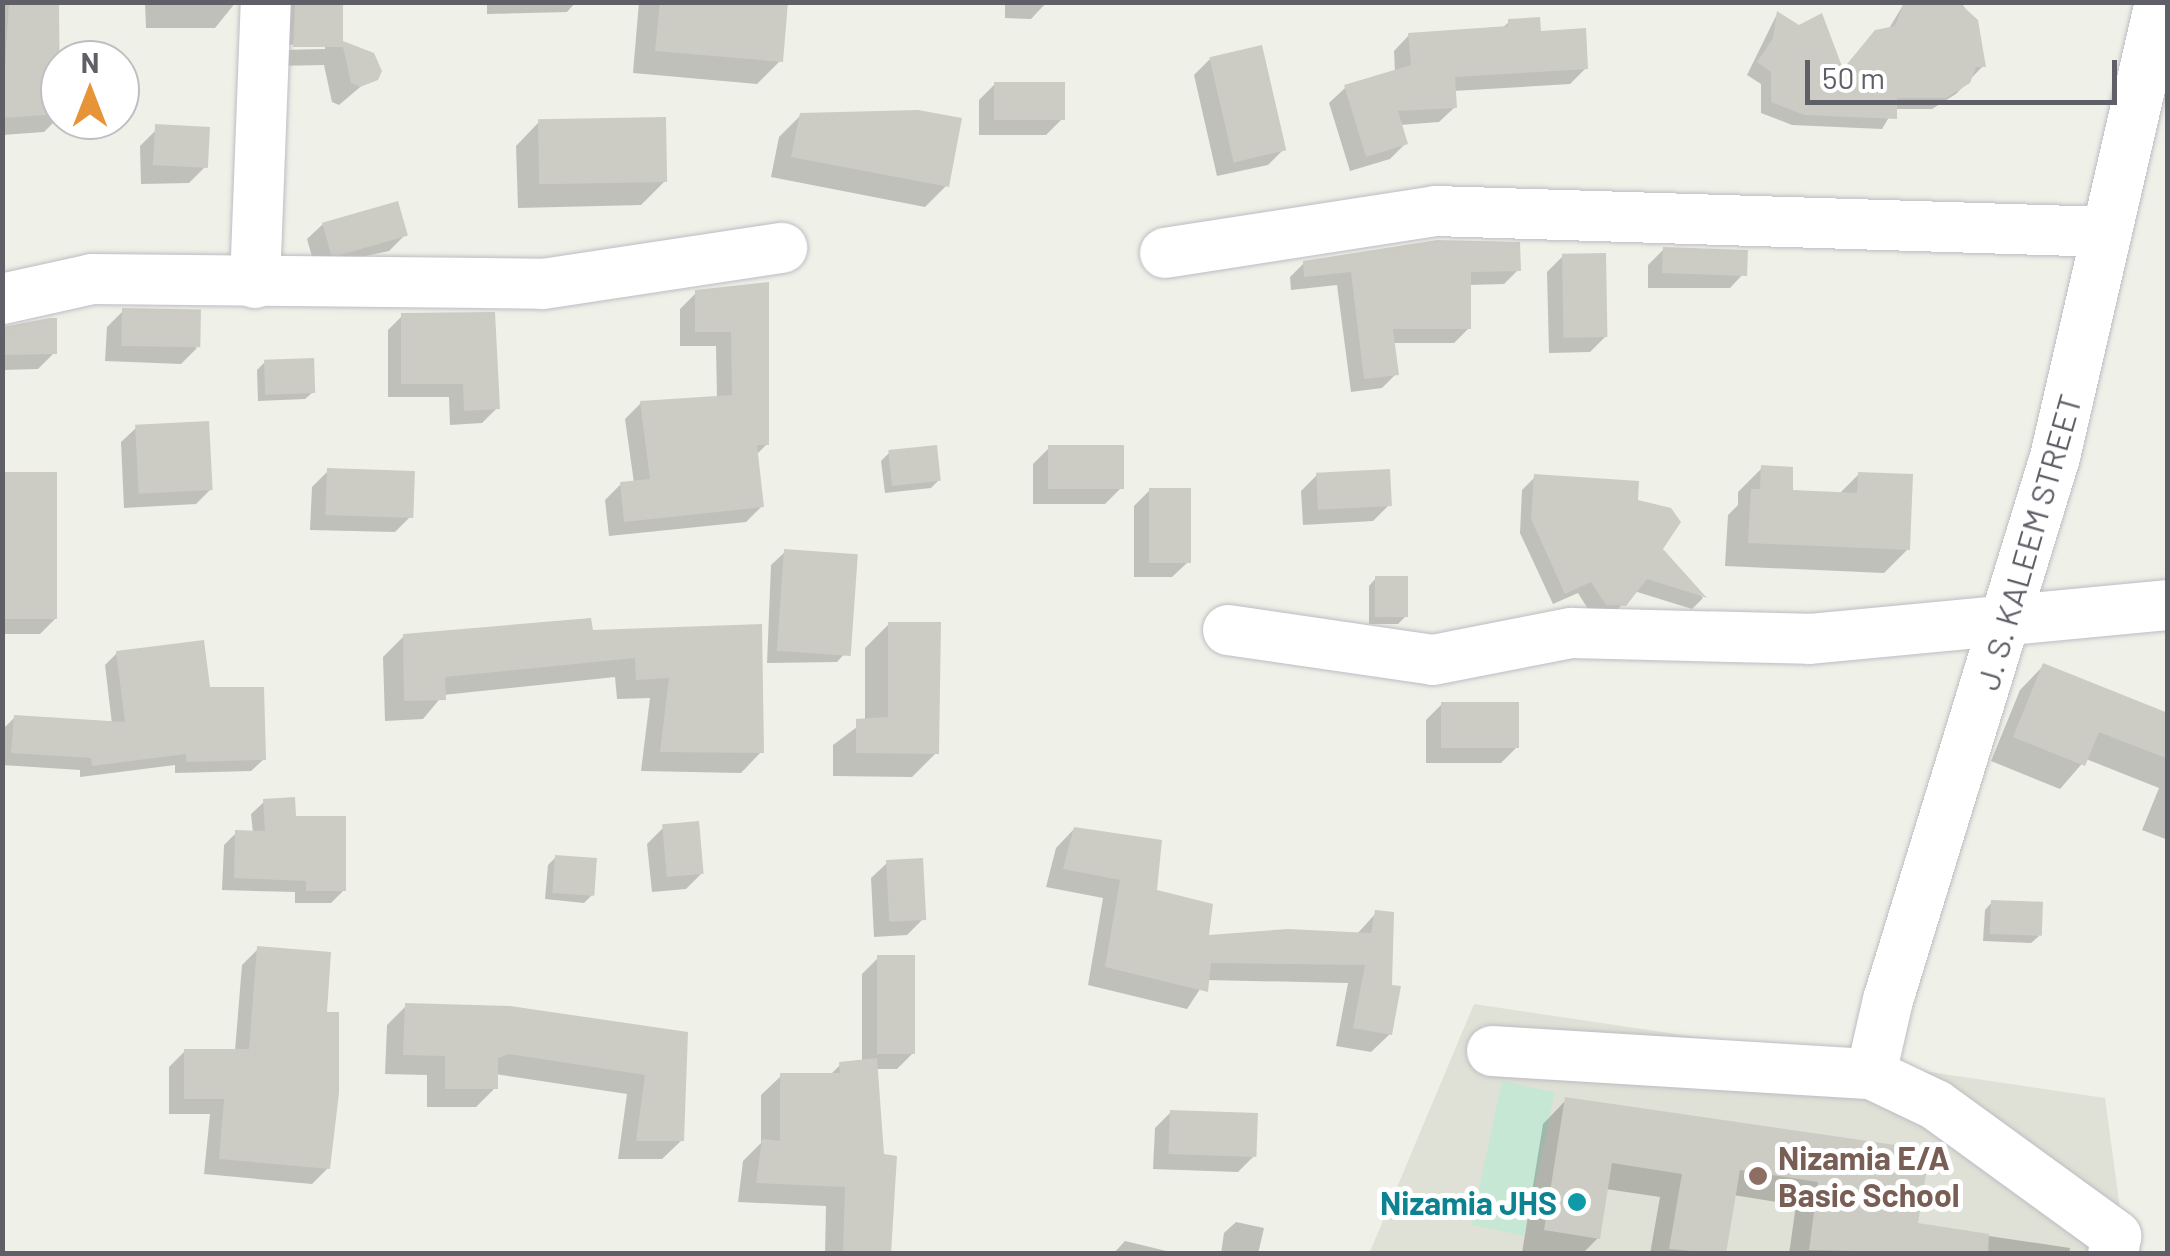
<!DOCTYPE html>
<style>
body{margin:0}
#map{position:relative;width:2170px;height:1256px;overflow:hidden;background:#eff1e8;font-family:Barlow,sans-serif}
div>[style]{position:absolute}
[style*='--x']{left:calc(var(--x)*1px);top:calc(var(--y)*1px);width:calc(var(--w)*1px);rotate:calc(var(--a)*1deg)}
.education>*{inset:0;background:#dfe1d6}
.green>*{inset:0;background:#c6e7d4;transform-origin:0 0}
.shadow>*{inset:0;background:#0003}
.building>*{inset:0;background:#ccccc4;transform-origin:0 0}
.roads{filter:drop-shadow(0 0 2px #bdbcc3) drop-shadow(0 0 2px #bdbcc3)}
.street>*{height:50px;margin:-25px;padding:0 25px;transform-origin:25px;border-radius:25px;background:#fff}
.dots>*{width:28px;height:28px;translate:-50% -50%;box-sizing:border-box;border:5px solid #fff;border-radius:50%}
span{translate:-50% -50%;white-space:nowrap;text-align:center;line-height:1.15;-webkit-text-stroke:10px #fff;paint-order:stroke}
.street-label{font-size:32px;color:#5f5f68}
.education-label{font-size:32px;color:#785e54;font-weight:700}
.left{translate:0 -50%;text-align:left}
.culture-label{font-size:32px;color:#0d838f;font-weight:700}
.right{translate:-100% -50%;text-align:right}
.frame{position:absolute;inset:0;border:5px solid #5f5f68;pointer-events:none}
.north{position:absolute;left:40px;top:40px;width:100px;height:100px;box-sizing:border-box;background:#fff;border:2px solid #bfbfc3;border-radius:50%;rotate:0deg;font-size:28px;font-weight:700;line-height:40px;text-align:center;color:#5f5f68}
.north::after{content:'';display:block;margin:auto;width:35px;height:45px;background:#e79338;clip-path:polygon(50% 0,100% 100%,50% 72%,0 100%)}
.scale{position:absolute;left:1805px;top:60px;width:312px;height:45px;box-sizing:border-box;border:5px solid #5f5f68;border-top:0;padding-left:12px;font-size:30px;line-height:35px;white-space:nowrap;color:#5f5f68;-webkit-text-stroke:8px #fff;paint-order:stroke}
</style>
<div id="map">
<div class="education">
<div style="clip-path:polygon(1474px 1004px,2105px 1098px,2126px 1253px,1369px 1254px)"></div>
</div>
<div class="green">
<div style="left:1502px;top:1081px;width:54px;height:147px;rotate:12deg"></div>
</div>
<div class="shadow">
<div style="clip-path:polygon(2px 2px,58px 2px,60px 116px,44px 132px,2px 135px)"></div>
<div style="clip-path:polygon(145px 2px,236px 2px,215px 28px,146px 28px)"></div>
<div style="clip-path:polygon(evenodd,265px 2px,341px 2px,340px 43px,379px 71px,339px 105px,332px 102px,324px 65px,275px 66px,265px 2px,325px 44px,325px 49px,281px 50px,280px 45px,325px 44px)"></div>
<div style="clip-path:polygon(487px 2px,576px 2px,567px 12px,487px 14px)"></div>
<div style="clip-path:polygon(639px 2px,786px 2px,780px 61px,757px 84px,633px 73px)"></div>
<div style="clip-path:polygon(1005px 2px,1047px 2px,1031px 19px,1005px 18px)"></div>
<div style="clip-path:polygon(1905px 2px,1960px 2px,1976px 21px,1983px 66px,1956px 94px,1932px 109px,1894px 109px,1882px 129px,1792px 125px,1761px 113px,1761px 84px,1747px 75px,1777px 14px,1841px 72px,1888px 30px)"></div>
<div style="clip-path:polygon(1509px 22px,1586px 68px,1570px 84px,1453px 91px,1455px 107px,1439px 122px,1400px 125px,1406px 143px,1390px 159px,1350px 171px,1329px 103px,1345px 88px,1395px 72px,1394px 51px,1409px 35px,1501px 29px)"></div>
<div style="clip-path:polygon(1210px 59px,1284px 149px,1268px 165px,1217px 176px,1194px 75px)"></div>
<div style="clip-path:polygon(995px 84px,1062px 119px,1046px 135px,979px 135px,979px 100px)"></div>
<div style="clip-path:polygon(801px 115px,947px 185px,925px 207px,771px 177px,779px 137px)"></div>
<div style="clip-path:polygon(539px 122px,665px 181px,641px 205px,518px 208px,516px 146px)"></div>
<div style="clip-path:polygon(156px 130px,205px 167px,189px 183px,141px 184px,140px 146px)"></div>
<div style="clip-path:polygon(323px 224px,405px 235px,389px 251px,315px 267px,307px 239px)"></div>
<div style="clip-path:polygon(1664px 249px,1745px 272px,1730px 288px,1648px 288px,1648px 265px)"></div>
<div style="clip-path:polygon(1563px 256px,1606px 336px,1590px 352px,1549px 353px,1547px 272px)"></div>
<div style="clip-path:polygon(1304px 263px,1518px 270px,1504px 284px,1469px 285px,1469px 328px,1454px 343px,1392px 343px,1396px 374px,1382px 388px,1351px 392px,1337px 285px,1291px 290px,1290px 277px)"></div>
<div style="clip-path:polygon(767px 284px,767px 444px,756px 455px,762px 506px,746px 522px,609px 536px,605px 500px,621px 484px,634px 483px,625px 419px,641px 403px,717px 399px,716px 346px,680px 346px,680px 309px,697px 292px)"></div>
<div style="clip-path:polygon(123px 311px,197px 348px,181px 364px,105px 361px,107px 327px)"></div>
<div style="clip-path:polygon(402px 316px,497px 408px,482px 423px,450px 425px,449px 397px,388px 397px,388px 330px)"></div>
<div style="clip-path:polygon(2px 328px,54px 353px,38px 369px,2px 370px)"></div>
<div style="clip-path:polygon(265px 362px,313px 392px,305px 399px,258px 401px,257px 370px)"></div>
<div style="clip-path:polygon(136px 428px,211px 489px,196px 504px,124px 508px,121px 442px)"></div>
<div style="clip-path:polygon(1049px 448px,1121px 488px,1105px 504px,1033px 504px,1033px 464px)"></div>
<div style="clip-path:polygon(889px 453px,939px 480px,931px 488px,885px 493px,881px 461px)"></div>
<div style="clip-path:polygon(1762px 468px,1790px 493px,1838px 495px,1859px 474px,1908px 549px,1884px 573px,1725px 566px,1728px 515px,1738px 505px,1738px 492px)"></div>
<div style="clip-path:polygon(328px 471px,411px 516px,395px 532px,310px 530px,312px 487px)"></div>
<div style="clip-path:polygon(1317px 475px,1389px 505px,1373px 521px,1303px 525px,1301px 491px)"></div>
<div style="clip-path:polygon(2px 476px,56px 618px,40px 634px,2px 634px)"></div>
<div style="clip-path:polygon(1535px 477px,1660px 549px,1703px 598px,1692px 609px,1634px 591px,1611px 617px,1593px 617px,1578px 593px,1553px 604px,1520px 533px,1522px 490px)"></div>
<div style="clip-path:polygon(1150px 490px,1188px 562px,1172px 577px,1134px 577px,1134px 506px)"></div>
<div style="clip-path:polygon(785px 552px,850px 648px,837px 662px,767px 663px,771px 565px)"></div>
<div style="clip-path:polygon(1376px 578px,1406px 616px,1398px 624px,1369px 624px,1369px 586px)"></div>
<div style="clip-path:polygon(889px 624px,936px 753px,912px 777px,833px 776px,833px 745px,865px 721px,865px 648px)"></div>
<div style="clip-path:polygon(759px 627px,761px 752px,741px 773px,641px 771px,650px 698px,617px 699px,615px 677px,443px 695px,423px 719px,385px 721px,383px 657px,404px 636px)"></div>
<div style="clip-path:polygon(117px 653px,208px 689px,264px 759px,251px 771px,175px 773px,175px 765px,80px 777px,80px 770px,2px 765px,2px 730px,14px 718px,112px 724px,105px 665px)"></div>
<div style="clip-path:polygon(2043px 666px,2168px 716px,2168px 840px,2142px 830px,2159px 788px,2086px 759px,2060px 789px,1991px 761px,2020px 690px)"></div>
<div style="clip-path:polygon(1442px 704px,1517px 747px,1501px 763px,1426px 763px,1426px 720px)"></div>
<div style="clip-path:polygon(264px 802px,294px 818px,344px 890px,331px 903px,295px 903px,295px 892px,222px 890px,224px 845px,236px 833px,253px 833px,251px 814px)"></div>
<div style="clip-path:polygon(663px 828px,702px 873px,686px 889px,652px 892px,647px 844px)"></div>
<div style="clip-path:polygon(1074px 829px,1206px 938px,1357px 934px,1376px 913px,1390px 1034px,1371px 1052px,1336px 1046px,1348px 983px,1206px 980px,1187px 1009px,1088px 985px,1103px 898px,1046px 887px,1056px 848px)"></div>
<div style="clip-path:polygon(556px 857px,592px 895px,584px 903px,545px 899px,548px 865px)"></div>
<div style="clip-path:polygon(887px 863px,923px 919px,907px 935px,874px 937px,871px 878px)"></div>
<div style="clip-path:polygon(1992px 902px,2039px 936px,2031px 943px,1983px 941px,1985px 910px)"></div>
<div style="clip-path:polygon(258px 949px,324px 1015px,328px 1168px,312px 1184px,204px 1174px,210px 1114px,169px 1114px,169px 1067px,185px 1051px,235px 1051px,242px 965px)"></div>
<div style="clip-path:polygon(878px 958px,913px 1053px,897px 1069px,875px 1069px,889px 1254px,825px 1254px,826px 1206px,738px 1202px,743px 1161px,761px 1143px,761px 1095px,781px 1076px,829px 1076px,841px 1064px,862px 1062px,862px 974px)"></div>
<div style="clip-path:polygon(406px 1006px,685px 1034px,682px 1140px,662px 1159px,618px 1159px,627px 1094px,495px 1074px,495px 1088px,476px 1107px,427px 1107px,427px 1075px,385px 1074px,387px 1025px)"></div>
<div style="clip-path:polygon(1566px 1100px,1928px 1152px,1915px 1225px,2070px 1248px,2069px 1254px,1789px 1254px,1796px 1205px,1733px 1195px,1723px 1254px,1650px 1254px,1660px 1197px,1606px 1189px,1598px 1238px,1582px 1254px,1522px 1253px,1543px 1124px)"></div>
<div style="clip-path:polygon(1171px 1112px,1254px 1156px,1238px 1172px,1153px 1169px,1155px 1128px)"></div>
<div style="clip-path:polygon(1236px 1222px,1264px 1228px,1258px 1254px,1221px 1254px,1224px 1233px)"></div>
<div style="clip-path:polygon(1125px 1241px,1179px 1254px,1113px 1254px)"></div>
</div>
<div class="building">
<div style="clip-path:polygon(9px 2px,59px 2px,60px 114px,2px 118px)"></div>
<div style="clip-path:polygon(295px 2px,343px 2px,343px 41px,374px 53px,382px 71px,378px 80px,360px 87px,351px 83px,343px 47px,293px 47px)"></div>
<div style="clip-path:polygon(660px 2px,788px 2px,783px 62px,655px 51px)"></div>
<div style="clip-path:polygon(1904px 2px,1958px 2px,1978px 20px,1986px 67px,1976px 67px,1970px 83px,1946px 98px,1897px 98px,1897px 119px,1805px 115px,1771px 102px,1771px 72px,1757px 62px,1773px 38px,1777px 11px,1799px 25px,1822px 13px,1843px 69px,1875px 30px,1895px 26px)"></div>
<div style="clip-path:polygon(1540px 17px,1541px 31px,1586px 28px,1588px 69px,1455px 77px,1457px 108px,1398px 111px,1408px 144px,1366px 157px,1344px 85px,1411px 65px,1408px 33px,1508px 26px,1508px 19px)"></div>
<div style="left:1262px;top:45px;width:108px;height:54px;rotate:77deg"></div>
<div style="left:994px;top:82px;width:71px;height:38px"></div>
<div style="clip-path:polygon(918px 110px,962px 118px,949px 187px,791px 157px,800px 113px)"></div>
<div style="left:666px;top:117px;width:65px;height:128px;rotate:89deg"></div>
<div style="left:210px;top:127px;width:41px;height:55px;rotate:93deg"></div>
<div style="left:398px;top:201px;width:36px;height:79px;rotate:74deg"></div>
<div style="clip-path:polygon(1437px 240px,1520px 242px,1521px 271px,1471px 272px,1471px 329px,1393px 329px,1399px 375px,1364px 379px,1351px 272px,1304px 277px,1303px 261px)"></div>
<div style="left:1663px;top:247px;width:85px;height:26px;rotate:2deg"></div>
<div style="left:1606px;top:253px;width:84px;height:44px;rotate:89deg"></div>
<div style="clip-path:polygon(769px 282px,769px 445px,757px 445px,764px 507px,624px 522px,620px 482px,650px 479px,640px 401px,732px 395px,731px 332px,695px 332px,695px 290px)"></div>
<div style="left:122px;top:308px;width:79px;height:38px;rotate:1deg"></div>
<div style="clip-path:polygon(495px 312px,500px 409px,464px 411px,463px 384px,401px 384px,401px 313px)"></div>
<div style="clip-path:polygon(50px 318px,57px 318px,57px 354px,2px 355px,2px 327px)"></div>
<div style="left:314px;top:358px;width:35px;height:50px;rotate:88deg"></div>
<div style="left:209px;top:421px;width:69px;height:74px;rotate:87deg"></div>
<div style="left:937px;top:445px;width:36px;height:49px;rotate:84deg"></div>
<div style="left:1048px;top:445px;width:76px;height:44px"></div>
<div style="clip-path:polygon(1761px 465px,1793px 467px,1793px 490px,1857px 493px,1858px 472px,1913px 474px,1910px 550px,1748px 543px,1751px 489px,1760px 489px)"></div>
<div style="left:327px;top:468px;width:88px;height:47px;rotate:2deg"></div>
<div style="left:1390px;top:469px;width:37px;height:74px;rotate:87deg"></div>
<div style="left:57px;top:472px;width:147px;height:55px;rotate:90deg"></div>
<div style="clip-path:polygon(1534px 474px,1639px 481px,1638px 500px,1671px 508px,1681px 522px,1663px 549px,1707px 598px,1647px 579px,1626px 606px,1606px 605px,1591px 582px,1565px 594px,1531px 519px)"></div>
<div style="left:1149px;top:488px;width:42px;height:75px"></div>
<div style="left:784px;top:549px;width:74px;height:102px;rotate:4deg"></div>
<div style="left:1375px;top:576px;width:33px;height:41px"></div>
<div style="clip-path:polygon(591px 618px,593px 630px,762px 624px,764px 753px,660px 752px,669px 678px,636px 680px,635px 658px,445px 677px,446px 700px,404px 701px,403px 634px)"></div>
<div style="clip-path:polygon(888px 622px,941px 622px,939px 754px,856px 753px,856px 719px,888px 717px)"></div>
<div style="clip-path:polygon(204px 640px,210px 687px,264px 687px,266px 760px,186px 762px,186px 754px,92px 766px,91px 758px,11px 753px,14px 715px,125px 722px,116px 651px)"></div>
<div style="clip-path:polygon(2043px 663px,2168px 713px,2168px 759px,2099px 732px,2085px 766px,2013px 737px)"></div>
<div style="left:1441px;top:702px;width:78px;height:46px"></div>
<div style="clip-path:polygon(295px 797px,296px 816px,346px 816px,346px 891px,306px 891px,306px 881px,234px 878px,235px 830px,265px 831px,263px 799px)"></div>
<div style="left:699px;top:821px;width:53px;height:37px;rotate:85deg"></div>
<div style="clip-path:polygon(1074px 827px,1162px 840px,1157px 890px,1213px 904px,1209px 935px,1288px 929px,1371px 933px,1375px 910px,1394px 912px,1392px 985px,1401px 986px,1392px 1035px,1353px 1028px,1365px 965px,1211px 963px,1208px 992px,1105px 967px,1120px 880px,1063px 869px)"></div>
<div style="left:555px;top:855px;width:42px;height:38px;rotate:4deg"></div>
<div style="left:923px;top:858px;width:62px;height:37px;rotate:87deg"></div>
<div style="left:1991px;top:900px;width:52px;height:34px;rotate:2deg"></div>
<div style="clip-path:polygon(257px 946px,331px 952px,327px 1012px,339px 1012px,339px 1093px,330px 1169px,219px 1159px,224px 1099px,184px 1099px,184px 1049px,249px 1049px)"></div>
<div style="left:877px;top:955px;width:38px;height:99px"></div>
<div style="clip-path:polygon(405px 1003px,510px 1006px,688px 1032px,684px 1141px,636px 1141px,645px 1075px,509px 1054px,498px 1058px,498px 1089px,445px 1089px,445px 1056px,403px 1055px)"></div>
<div style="clip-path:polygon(877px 1058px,884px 1154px,897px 1156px,891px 1254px,843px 1254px,845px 1187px,756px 1183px,762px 1139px,780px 1141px,780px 1073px,840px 1073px,839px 1062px)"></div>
<div style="clip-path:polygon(1565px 1097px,1930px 1150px,1918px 1223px,1989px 1234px,1988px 1254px,1809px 1250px,1818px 1182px,1740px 1170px,1726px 1254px,1669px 1249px,1682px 1174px,1612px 1163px,1600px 1239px,1544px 1230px)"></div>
<div style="left:1170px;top:1110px;width:88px;height:44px;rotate:2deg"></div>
</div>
<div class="roads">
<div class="street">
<div style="--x:1165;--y:253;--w:273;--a:-8.8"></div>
<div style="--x:1435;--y:211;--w:672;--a:1.79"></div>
<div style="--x:255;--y:283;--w:281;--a:-87.8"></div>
<div style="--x:2;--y:299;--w:92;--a:-12.5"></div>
<div style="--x:92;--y:279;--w:451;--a:0.6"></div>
<div style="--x:543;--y:284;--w:242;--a:-8.6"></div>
<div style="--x:1228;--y:630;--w:207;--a:8.3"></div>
<div style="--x:1433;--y:660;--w:141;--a:-11.1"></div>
<div style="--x:1571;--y:633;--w:238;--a:1.4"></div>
<div style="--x:1809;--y:639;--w:361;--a:-5.4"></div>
<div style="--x:1492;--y:1051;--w:380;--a:3.5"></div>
<div style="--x:1871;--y:1074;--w:72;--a:25.5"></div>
<div style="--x:1936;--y:1105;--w:223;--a:36"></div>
<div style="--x:2116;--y:1236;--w:18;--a:99"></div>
<div style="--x:1871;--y:1074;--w:76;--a:-77.1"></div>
<div style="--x:1888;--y:1000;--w:568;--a:-72.9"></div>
<div style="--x:2055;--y:457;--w:467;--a:-77"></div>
</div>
</div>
<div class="dots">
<div style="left:1758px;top:1176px;background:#8d6e63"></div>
<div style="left:1577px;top:1202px;background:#0f9aa8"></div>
</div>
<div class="street-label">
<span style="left:2028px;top:542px;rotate:-74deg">J. S. KALEEM STREET</span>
</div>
<div class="education-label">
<span class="left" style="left:1778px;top:1176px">Nizamia E/A<br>Basic School</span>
</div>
<div class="culture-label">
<span class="right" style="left:1557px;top:1202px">Nizamia JHS</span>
</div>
<div class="frame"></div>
<div class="north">N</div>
<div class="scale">50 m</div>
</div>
